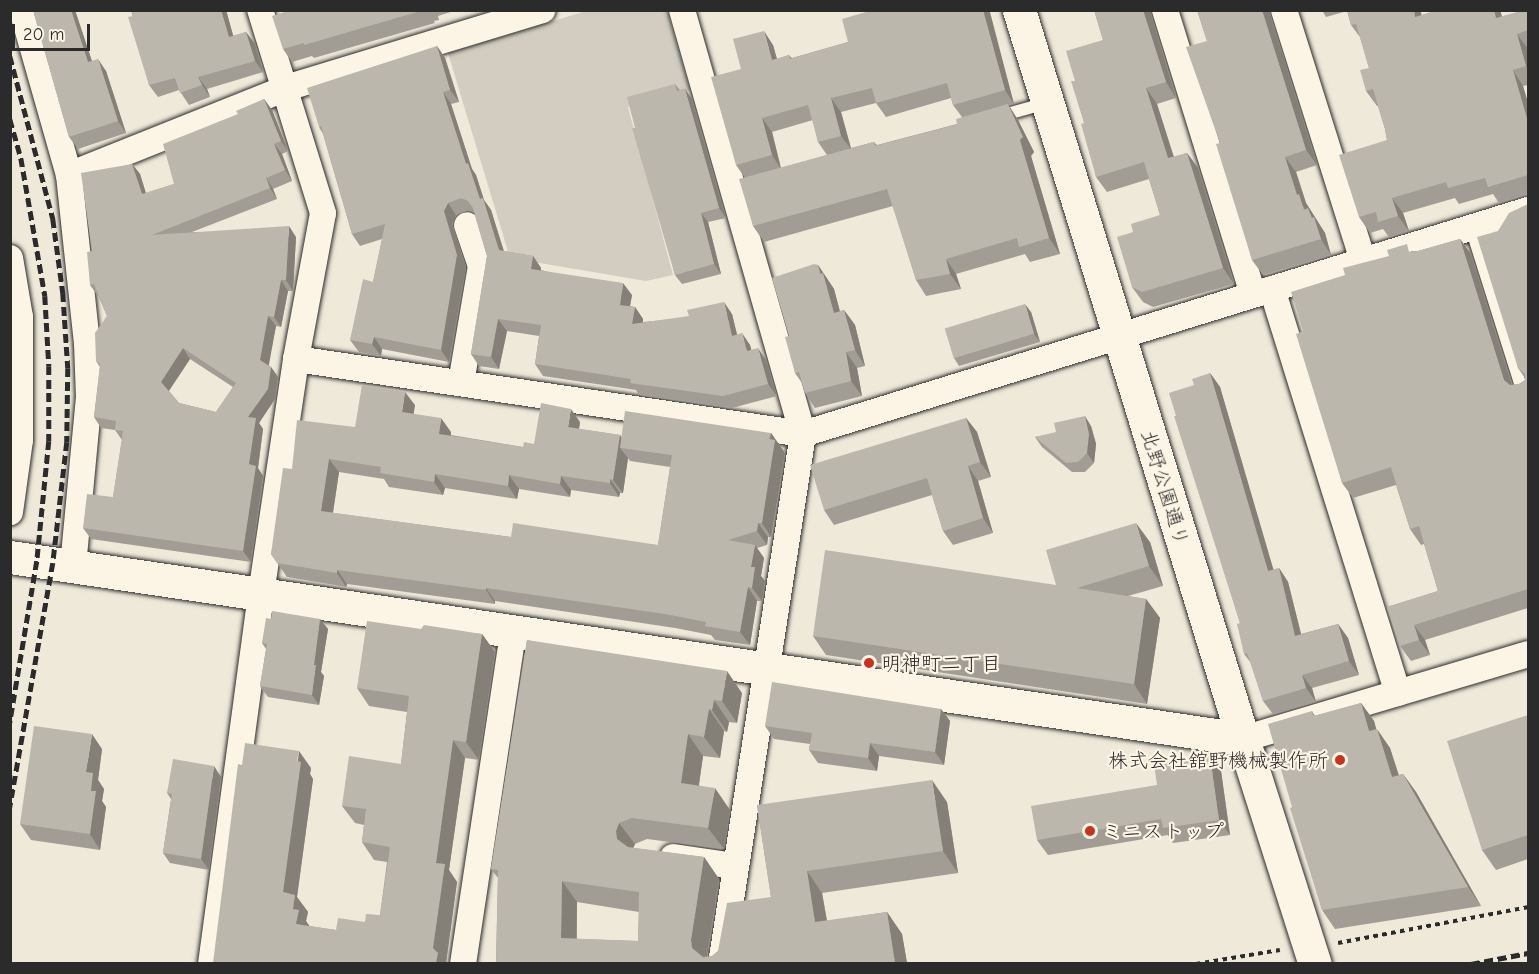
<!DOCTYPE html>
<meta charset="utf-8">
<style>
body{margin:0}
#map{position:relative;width:1539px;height:974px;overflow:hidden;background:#efe9da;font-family:"Comic Neue","Klee One",sans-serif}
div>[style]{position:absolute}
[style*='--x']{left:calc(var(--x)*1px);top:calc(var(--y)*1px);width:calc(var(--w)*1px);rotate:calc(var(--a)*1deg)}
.green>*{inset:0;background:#d2cdc0}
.path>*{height:4px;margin-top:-2px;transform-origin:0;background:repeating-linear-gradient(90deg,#2b2b2b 0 4.5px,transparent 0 9px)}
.roads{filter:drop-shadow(0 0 2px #2b2b2b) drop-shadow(0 0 2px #2b2b2b)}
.lane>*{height:12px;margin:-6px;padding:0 6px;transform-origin:6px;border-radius:6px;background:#fcf5e5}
.street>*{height:26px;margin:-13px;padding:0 13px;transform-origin:13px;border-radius:13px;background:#fcf5e5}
.secondary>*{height:33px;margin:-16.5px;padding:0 16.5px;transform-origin:16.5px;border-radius:16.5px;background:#fcf5e5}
.rail>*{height:4.5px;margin-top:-2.25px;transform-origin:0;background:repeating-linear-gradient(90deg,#2b2b2b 0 9px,transparent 0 13.5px)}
.wall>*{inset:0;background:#a29d94}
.shaded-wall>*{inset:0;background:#848078}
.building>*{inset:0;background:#bcb7ac;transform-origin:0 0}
.dots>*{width:16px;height:16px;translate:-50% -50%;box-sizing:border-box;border:3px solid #fcf5e5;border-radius:50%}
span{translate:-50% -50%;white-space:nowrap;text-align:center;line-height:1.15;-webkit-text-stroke:4.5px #fcf5e5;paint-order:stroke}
.street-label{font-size:20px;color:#2b2b2b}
.poi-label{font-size:20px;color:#2b2b2b}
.left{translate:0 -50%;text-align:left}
.right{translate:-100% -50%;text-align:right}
.frame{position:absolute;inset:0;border:12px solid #2b2b2b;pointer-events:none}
.scale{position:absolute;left:12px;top:24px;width:78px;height:27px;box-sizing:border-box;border:3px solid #2b2b2b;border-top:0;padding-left:8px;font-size:18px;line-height:21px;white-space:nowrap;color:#2b2b2b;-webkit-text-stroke:4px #fcf5e5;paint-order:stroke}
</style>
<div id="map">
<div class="green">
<div style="clip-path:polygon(586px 11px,667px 11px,690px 90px,628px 107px,673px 275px,646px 281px,510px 258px,448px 53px)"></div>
</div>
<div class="path">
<div style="--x:1338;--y:943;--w:193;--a:-10.7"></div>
<div style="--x:1196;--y:964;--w:85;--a:-9.5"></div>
</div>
<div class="roads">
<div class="lane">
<div style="--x:1000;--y:116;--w:49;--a:-15.5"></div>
<div style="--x:1471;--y:228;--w:173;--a:72.5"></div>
<div style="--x:1523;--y:393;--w:5;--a:-11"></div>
</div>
<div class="street">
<div style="--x:22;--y:10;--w:172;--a:74.1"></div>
<div style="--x:69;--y:175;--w:169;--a:83.9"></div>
<div style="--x:87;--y:343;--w:54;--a:87.9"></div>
<div style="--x:89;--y:397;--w:170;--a:95.4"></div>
<div style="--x:682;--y:10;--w:441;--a:74.1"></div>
<div style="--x:803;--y:434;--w:536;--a:98.79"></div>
<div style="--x:1165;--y:10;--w:298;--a:72.8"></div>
<div style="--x:1284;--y:10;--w:263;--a:72.5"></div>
<div style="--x:69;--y:175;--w:234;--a:-21.8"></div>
<div style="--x:286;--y:88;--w:268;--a:-16.9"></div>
<div style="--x:10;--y:258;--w:60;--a:80.4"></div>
<div style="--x:20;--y:317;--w:123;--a:90"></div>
<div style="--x:20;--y:440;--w:73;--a:97.9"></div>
<div style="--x:1272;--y:289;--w:423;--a:72.7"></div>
<div style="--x:296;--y:359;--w:513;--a:8.41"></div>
<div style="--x:803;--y:434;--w:759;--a:-17.17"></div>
<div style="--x:461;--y:383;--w:119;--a:-80.3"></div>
<div style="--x:481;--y:266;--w:43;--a:-108.9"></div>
<div style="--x:1243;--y:739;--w:297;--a:-16.6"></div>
<div style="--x:673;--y:857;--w:62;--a:8.4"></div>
<div style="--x:211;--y:964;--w:373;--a:-82.3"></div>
<div style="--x:261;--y:594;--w:238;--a:-81.5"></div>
<div style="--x:296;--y:359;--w:148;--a:-79.5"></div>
<div style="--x:323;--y:213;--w:213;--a:-107.2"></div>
<div style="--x:463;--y:964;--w:336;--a:-81.4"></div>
</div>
<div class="secondary">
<div style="--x:1019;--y:10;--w:763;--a:72.92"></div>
<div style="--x:1243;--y:739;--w:236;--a:72.3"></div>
<div style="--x:10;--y:557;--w:1246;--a:8.4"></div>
</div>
</div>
<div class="rail">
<div style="--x:10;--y:56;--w:169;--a:75.2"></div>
<div style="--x:53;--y:219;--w:75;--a:82.3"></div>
<div style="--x:63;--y:293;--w:75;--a:86.2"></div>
<div style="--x:68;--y:368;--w:74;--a:90.8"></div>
<div style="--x:67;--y:442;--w:122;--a:96.6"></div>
<div style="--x:53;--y:563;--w:249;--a:100"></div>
<div style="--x:10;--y:119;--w:41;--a:74.2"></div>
<div style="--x:21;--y:158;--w:140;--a:80.1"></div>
<div style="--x:45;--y:296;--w:70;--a:86.7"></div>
<div style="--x:49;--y:366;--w:75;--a:90"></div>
<div style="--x:49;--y:441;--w:121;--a:95.7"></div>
<div style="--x:37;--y:561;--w:164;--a:99.5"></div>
<div style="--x:1471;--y:964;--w:58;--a:-10.9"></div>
</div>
<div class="wall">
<div style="clip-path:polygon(33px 10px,75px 10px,92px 61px,106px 71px,126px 133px,78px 149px,69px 137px)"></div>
<div style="clip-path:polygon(131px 10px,226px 10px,233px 36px,246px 32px,255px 44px,263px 72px,207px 89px,210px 97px,189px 105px,179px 90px,158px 97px,149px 85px)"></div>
<div style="clip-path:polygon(291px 10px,457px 10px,438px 16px,439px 20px,434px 21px,435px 23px,314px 58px,312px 56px,292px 62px,283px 49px)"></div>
<div style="clip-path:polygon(evenodd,988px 10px,1014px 104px,1008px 105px,1018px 120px,1034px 152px,1031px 156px,1060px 254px,1030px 262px,1025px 254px,956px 274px,961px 289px,926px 296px,916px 280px,893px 206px,764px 242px,753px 226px,745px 178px,736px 165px,741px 69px,773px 45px,777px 59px,789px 55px,792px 58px,848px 42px,873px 11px,988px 10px,951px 98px,953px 105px,962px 117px,957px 124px,877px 145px,874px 142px,851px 148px,841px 112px,876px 103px,886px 117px,951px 98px,988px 10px,813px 120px,818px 142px,827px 155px,781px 168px,772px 132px,813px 120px)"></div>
<div style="clip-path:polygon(1094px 10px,1151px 10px,1151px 14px,1176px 98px,1157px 104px,1174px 157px,1187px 153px,1198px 168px,1234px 284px,1153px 307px,1143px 302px,1132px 287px,1133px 232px,1160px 215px,1149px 179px,1107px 192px,1096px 177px,1075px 81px,1103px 40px)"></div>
<div style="clip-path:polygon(1197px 10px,1269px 10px,1317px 165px,1296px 172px,1306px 203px,1325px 233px,1331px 255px,1263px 275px,1252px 260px,1220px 143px,1207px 41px)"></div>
<div style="clip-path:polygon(1322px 10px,1420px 10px,1422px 15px,1438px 10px,1500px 10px,1502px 17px,1528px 10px,1528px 85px,1523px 86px,1528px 103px,1528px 194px,1499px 203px,1493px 194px,1459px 204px,1455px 198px,1403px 213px,1409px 231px,1389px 237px,1383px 229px,1370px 233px,1359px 217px,1387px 140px,1385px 129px,1378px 106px,1377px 106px,1366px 91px,1369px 68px,1360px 37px,1351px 25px,1347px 11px,1326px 17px)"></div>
<div style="clip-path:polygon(437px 46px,445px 58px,459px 102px,451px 104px,472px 169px,476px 175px,484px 200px,491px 210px,504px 251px,533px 256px,541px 268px,541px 270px,632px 295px,630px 306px,635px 307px,643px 319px,643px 322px,732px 314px,737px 334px,750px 345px,751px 350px,766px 360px,777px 396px,732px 408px,639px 395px,636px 390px,543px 376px,535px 364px,539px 336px,507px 331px,499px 369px,479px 366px,471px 354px,487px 256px,474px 212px,469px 210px,456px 215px,452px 223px,466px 267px,449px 362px,382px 349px,381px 356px,359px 352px,350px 340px,373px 282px,382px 239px,360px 246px,352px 234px,323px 134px,319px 127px)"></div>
<div style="clip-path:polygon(675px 84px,680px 90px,685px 89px,692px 99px,726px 218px,708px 222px,721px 274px,682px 284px,675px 275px,635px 128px)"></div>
<div style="clip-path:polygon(evenodd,264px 99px,272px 110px,288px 151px,282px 154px,292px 181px,273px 189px,277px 199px,192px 232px,296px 237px,293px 291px,288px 291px,281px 327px,276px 326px,268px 365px,271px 367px,278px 377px,275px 399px,259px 423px,263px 429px,258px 468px,263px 476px,251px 562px,91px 539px,83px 528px,113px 497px,122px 440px,115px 430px,101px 428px,94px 417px,100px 367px,96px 361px,107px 316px,98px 295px,97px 295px,90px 285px,92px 251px,132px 164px,140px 174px,146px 193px,174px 184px,238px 114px,264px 99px,190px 359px,233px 387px,216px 412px,179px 403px,169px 391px,190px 359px)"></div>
<div style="clip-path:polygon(1528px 204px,1528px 608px,1425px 640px,1430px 655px,1411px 661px,1400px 646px,1387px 607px,1438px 591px,1424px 544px,1421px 545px,1410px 529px,1396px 485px,1353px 498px,1342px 483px,1303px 331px,1345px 275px,1412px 251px,1418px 251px,1460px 239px,1471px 254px,1512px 385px,1519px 384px,1525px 380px,1525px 378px,1518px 368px,1498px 231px)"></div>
<div style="clip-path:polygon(818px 265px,834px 289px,840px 311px,844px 310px,855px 325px,865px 366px,857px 368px,862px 396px,815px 408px,805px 393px,802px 383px,795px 373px,789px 336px)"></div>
<div style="clip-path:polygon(1031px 312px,1040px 342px,959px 366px,954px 358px)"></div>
<div style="clip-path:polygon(1210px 373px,1220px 387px,1273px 570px,1279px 568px,1288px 582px,1301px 634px,1338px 624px,1348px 638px,1359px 675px,1312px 688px,1316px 702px,1273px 714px,1263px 701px,1251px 663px,1244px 654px,1240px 623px,1176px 416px,1194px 385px)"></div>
<div style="clip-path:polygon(evenodd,415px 405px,413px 414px,451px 432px,451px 435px,523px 447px,534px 444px,580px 422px,579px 429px,620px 435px,622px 438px,771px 433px,785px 453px,771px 537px,768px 537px,767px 545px,757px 548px,764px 558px,761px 576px,765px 581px,762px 601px,757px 601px,750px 645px,715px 640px,711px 635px,675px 628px,495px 601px,495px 604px,347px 584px,346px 587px,287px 577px,271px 554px,292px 469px,355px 427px,415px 405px,628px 458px,630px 461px,670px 467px,658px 545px,511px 537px,333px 513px,339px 472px,384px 479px,389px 487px,443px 495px,445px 488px,517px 499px,519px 489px,570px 497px,571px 490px,619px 497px,620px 493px,623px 493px,628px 458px)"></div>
<div style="clip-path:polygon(966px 418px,977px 432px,991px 477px,978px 481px,993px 533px,953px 545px,943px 531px,932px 495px,834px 525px,824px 510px)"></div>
<div style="clip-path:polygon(1091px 426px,1096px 444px,1094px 463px,1085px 472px,1072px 472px,1042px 447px,1035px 437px)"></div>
<div style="clip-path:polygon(1150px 542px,1163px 586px,1128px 596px,1146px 599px,1160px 618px,1147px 704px,826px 655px,813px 636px,1056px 585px)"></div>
<div style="clip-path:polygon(271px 619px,320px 619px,328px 629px,321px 672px,324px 676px,319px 705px,268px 697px,260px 686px,266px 649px,262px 643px)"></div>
<div style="clip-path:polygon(421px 629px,482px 634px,495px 652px,479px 760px,465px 758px,449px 870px,457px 882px,446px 963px,213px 963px,311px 768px,310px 774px,313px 779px,297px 897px,308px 912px,306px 921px,309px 926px,336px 930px,365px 922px,380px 915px,387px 862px,374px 860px,362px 842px,364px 825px,355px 823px,342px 806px,401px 764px,407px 712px,369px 706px,357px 688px)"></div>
<div style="clip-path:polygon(evenodd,527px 640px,742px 693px,737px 723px,729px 722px,727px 732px,724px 731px,720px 758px,703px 756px,699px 785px,730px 810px,724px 849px,647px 839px,635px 844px,633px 848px,704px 857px,719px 879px,707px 957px,712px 956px,718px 951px,771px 897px,757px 805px,947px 802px,958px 873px,822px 893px,827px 921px,887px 912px,902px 934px,907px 963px,496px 963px,498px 878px,491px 869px,527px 640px,577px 902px,639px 912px,638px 941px,577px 939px,577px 902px)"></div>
<div style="clip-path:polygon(1361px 703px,1374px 721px,1376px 729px,1390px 748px,1399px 775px,1403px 774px,1416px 792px,1481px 906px,1335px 929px,1322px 910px,1292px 807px,1312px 711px,1315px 716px)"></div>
<div style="clip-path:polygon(941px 709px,950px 721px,944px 765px,879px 756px,877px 771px,818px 763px,809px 750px,810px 744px,774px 739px,765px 726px)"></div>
<div style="clip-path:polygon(1528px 715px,1528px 859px,1496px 870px,1482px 850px)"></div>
<div style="clip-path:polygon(102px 749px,98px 780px,104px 789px,102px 801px,106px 807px,100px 850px,31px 840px,20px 824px)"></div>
<div style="clip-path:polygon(1221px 771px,1230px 835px,1173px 843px,1168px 835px,1048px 855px,1037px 840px,1157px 785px)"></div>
<div style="clip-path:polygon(221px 777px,209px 870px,170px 863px,163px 853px,171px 799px,167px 793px)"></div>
</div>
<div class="shaded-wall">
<div style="clip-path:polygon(71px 10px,75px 10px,96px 74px,88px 62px)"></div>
<div style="clip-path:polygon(221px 10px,226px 10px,237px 49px,229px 37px)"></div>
<div style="clip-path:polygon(983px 10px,988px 10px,990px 12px,1014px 104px,1005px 90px)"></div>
<div style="clip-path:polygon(1143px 10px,1151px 10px,1151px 14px,1176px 98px,1166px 82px)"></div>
<div style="clip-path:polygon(1262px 10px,1269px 10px,1317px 165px,1306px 150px)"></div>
<div style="clip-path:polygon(1414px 10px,1420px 10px,1426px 33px,1415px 17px)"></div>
<div style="clip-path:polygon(1494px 10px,1500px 10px,1507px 34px,1496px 18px)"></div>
<div style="clip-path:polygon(764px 31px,773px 45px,781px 74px,772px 60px)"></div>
<div style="clip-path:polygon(246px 32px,255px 44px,263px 72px,255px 61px)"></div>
<div style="clip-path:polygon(1517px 34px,1528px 49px,1528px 69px,1526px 66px)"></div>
<div style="clip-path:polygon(437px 46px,445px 58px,459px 102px,450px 90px)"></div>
<div style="clip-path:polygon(98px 59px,106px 71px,126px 133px,118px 121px)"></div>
<div style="clip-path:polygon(1513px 70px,1523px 86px,1528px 103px,1528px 122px)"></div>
<div style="clip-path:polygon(198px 77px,207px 89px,210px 97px,202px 85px)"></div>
<div style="clip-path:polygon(1146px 88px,1157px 104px,1179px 174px,1168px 158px)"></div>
<div style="clip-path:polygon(685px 89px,692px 99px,726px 218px,719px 208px)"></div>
<div style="clip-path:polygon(443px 92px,451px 104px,472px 169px,476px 175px,484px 200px,491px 210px,507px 262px,499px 250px,466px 164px)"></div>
<div style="clip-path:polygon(831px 98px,841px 112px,851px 149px,841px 136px)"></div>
<div style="clip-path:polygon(264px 99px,272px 110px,288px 151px,281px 141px)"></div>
<div style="clip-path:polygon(1008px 104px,1018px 120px,1034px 152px,1031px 156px,1060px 254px,1049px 238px)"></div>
<div style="clip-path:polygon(762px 118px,772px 132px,781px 169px,772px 155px)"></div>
<div style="clip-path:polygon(274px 144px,282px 154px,292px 181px,285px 170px)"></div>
<div style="clip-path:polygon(1187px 153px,1198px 168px,1234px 284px,1223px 268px)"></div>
<div style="clip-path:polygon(1285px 157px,1296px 172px,1306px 203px,1325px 233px,1331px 255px,1321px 239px,1297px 195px)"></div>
<div style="clip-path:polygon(132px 164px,140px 174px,149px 204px,142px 194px)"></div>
<div style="clip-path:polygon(266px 178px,273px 189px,277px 199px,270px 188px)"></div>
<div style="clip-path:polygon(1392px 198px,1403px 213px,1409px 231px,1398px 216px)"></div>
<div style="clip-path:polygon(448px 203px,456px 215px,452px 223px,466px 267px,449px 362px,441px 350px,444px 211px)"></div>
<div style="clip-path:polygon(701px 213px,708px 222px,721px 274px,714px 264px)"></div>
<div style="clip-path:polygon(289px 226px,296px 237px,293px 291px,286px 280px)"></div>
<div style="clip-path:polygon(1460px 239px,1471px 254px,1515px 395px,1504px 380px)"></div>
<div style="clip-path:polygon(533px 256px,541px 268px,539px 281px,531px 269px)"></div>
<div style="clip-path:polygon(946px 259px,956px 274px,961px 289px,950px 274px)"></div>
<div style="clip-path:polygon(818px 265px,834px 289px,844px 328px,834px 313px)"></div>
<div style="clip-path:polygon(281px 280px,288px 291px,281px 327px,274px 317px)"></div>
<div style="clip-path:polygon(623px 283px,632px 295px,628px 317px,620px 305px)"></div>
<div style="clip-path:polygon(724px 302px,732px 314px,740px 348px,732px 336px)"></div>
<div style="clip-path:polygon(1025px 304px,1031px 312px,1040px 342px,1034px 334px)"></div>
<div style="clip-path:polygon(635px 307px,643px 319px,641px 336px,632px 324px)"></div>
<div style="clip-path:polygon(844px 310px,855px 325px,865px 366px,855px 350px)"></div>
<div style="clip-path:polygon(268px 316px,276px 326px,268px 370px,260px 360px)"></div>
<div style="clip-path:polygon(498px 319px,507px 331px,499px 369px,491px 357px)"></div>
<div style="clip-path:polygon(742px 333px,750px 345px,755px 363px,747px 351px)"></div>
<div style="clip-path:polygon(374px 337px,382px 349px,381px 356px,372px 344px)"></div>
<div style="clip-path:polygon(183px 348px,190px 359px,168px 392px,161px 382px)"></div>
<div style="clip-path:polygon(758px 348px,766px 360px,777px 396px,768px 384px)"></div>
<div style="clip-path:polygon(846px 352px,857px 368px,862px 396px,851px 381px)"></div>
<div style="clip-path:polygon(271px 367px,278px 377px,275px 399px,259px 423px,263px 429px,258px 468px,263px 476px,251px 562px,243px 551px,249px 464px,248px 417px)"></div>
<div style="clip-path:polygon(1210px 373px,1220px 387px,1278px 585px,1268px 571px)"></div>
<div style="clip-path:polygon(405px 392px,415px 405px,412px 425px,402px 412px)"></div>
<div style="clip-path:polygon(571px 409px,580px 422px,577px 441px,568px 427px)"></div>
<div style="clip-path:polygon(1085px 416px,1091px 426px,1096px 444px,1094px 463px,1087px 453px)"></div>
<div style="clip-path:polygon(441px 418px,451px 432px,449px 447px,439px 434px)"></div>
<div style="clip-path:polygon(966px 418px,977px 432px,991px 477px,980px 462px)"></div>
<div style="clip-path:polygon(771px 433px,785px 453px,771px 537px,762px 523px)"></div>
<div style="clip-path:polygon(620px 435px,629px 449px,620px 448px,628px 458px,623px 493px,613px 480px)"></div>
<div style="clip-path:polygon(329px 459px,339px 472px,331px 525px,321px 511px)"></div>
<div style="clip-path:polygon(968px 466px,978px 481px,993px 533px,983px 518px)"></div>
<div style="clip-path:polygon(435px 474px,445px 488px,443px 495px,434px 482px)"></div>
<div style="clip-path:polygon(509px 475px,519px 489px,517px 499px,508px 486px)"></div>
<div style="clip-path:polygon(561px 476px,571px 490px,570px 497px,560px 484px)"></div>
<div style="clip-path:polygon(610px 479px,620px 493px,619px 497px,610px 483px)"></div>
<div style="clip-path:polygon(758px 523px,768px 537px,767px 545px,757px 531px)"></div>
<div style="clip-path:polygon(1136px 523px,1150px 542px,1163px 586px,1149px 566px)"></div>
<div style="clip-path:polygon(755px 545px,764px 558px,761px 576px,765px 581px,762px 601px,752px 588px,751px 567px)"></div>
<div style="clip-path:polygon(1279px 568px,1288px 582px,1305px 650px,1295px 636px)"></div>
<div style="clip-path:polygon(337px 570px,347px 584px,346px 587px,337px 573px)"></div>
<div style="clip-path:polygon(748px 587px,757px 601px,750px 645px,740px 632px)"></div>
<div style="clip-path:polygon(486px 588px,495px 601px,495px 604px,486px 590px)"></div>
<div style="clip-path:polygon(1146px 599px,1160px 618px,1147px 704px,1134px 684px)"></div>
<div style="clip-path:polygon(320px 619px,328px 629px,321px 672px,324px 676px,319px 705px,312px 695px,314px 665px)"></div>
<div style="clip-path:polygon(1338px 624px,1348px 638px,1359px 675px,1349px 661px)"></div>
<div style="clip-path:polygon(1414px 625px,1425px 640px,1430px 655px,1419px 640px)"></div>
<div style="clip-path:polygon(482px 634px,495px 652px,479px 760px,466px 742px)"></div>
<div style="clip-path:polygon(727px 671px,742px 693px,737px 723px,722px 701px)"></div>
<div style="clip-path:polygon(1302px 675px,1312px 688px,1316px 702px,1306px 688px)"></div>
<div style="clip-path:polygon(714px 700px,729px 722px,727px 732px,712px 710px)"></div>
<div style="clip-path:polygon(1361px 703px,1374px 721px,1382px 750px,1369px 731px)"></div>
<div style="clip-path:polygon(709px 709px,724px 731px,720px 758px,704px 737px)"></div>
<div style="clip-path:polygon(941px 709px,950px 721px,944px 765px,935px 752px)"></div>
<div style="clip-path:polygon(1377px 729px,1390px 748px,1405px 796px,1392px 777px)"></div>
<div style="clip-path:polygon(92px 734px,102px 749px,98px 780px,104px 789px,102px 801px,106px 807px,100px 850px,90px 834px,91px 791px,86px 772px)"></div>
<div style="clip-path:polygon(688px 734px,703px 756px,696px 804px,681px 783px)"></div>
<div style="clip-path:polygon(453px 740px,465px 758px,449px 870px,457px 882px,446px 963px,436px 963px,433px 948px,436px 863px)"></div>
<div style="clip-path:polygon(870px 743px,879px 756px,877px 771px,868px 758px)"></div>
<div style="clip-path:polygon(299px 751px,311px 768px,310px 774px,313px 779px,297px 897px,308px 912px,306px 921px,311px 928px,296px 924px,283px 892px)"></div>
<div style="clip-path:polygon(1210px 756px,1221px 771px,1230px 835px,1219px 820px)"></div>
<div style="clip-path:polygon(214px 766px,221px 777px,209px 870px,201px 859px)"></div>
<div style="clip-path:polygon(1403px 774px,1416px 792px,1481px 906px,1468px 887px)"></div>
<div style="clip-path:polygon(932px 780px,947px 802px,958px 873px,943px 851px)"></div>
<div style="clip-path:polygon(715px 788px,730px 810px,724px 849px,708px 828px)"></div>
<div style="clip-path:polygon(619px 823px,635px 844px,631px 853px,617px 839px,616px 831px)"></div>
<div style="clip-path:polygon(704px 857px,719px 879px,706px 962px,692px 948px,691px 940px)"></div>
<div style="clip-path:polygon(807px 871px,822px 893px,831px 944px,815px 922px)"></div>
<div style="clip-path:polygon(562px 881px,577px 902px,576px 960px,561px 938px)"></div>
<div style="clip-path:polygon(887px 912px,902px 934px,907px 963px,895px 963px)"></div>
</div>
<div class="building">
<div style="clip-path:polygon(33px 10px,71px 10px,88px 62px,98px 59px,118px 121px,69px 137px)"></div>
<div style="clip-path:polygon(131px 10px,221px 10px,229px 37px,246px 32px,255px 61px,198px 77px,202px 85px,180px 93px,175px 78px,149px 85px,128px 17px,133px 16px)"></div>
<div style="clip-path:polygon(291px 10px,424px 10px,304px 45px,304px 43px,283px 49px,272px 16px)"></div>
<div style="clip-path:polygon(983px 10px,1005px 90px,953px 105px,947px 83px,876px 103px,872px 88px,831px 98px,841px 136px,818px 142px,808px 105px,762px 118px,772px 155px,736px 165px,711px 77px,741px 69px,733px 39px,764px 31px,772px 60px,789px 55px,790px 59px,848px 42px,842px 19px,873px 10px)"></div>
<div style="clip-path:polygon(1094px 10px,1143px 10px,1166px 82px,1146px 88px,1168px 158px,1187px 153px,1223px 268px,1142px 292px,1132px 287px,1117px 237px,1133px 232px,1131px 224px,1160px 215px,1144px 162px,1096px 177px,1081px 124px,1084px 123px,1071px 81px,1075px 81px,1066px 51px,1103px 40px)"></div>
<div style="clip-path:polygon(1197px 10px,1262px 10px,1306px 150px,1285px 157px,1297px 195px,1299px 194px,1304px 210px,1308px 208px,1312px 218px,1314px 217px,1321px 239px,1252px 260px,1216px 144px,1220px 143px,1186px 47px,1207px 41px)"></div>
<div style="clip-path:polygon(1347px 10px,1414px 10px,1415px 17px,1438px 10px,1494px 10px,1496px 18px,1524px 10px,1528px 10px,1528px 30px,1517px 34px,1526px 66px,1513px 70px,1528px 122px,1528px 175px,1488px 187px,1485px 178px,1448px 188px,1446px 182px,1392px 198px,1398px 216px,1378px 222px,1376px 212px,1359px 217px,1339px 155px,1387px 140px,1385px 129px,1373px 89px,1366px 91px,1360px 70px,1369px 68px,1356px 24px,1351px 25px)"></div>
<div style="clip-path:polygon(437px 46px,450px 90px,443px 92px,466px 164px,468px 163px,480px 199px,483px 198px,499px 250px,533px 256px,531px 269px,623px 283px,620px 305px,635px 307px,632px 324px,689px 316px,687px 310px,724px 302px,732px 336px,742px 333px,747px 351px,758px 348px,768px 384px,723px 396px,630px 383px,631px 379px,535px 364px,541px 325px,498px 319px,491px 357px,471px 354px,487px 256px,473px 208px,468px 201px,461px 198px,448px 203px,444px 211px,457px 255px,441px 350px,374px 337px,372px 344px,350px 340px,363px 279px,373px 282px,385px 224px,352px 234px,321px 126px,319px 127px,307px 88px)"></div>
<div style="clip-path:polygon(675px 84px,677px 91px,685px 89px,719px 208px,701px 213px,714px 264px,675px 275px,632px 128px,635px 128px,627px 97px)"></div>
<div style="clip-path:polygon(evenodd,264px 99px,281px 141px,274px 144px,285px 170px,266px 178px,270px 188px,152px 235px,289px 226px,286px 280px,281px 280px,274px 317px,268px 316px,260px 360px,271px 367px,268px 389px,248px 417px,256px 418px,249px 464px,256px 466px,243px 551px,83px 528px,87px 494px,113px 497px,123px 431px,115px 430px,116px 421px,94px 417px,100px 364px,96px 361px,95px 333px,107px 316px,94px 284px,90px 285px,87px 252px,92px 251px,81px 173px,132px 164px,142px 194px,174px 184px,163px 144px,238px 114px,236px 111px,264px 99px,183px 348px,236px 383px,216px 412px,179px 403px,161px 382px,183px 348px)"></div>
<div style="clip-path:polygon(1008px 104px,1023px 137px,1020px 140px,1049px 238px,1019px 247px,1017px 238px,946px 259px,950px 274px,916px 280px,887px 189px,753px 226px,739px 179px,874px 142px,875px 146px,947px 127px,957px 124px,956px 119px)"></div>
<div style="clip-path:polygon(1528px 204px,1528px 589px,1414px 625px,1419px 640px,1400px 646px,1387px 607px,1438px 591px,1419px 526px,1410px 529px,1391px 467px,1342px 483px,1296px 334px,1303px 331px,1291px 292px,1345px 275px,1343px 268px,1389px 256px,1387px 250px,1407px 244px,1409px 252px,1418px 251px,1460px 239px,1504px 380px,1510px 385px,1519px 384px,1525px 380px,1525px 374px,1518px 368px,1477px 237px,1498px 231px,1509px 213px)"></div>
<div style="clip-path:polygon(814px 264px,818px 265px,820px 274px,823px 273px,834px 313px,844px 310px,855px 350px,846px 352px,851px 381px,805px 393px,799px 372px,795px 373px,785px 337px,789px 336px,772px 278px)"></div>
<div style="left:1025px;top:304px;width:31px;height:84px;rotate:73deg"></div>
<div style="clip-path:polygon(1210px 373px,1268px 571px,1279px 568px,1295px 636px,1338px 624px,1349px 661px,1302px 675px,1306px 688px,1263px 701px,1247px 653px,1244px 654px,1237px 624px,1240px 623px,1174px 416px,1176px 416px,1169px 393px,1194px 385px,1192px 379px)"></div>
<div style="clip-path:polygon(362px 385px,405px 392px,402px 412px,441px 418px,439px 434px,523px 447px,524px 442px,534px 444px,541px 403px,571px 409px,568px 427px,620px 435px,613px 480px,610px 479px,610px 483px,561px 476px,560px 484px,509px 475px,508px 486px,435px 474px,434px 482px,380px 473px,381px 467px,329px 459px,321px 511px,511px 537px,513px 523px,658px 545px,672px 455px,620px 448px,625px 411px,771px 433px,769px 439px,775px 440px,762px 523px,758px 523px,757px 531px,728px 540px,755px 545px,751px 567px,755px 567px,752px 588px,748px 587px,740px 632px,705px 626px,706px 622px,665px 614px,486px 588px,486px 590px,337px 570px,337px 573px,277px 563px,271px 554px,283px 468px,292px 469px,297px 420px,355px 427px)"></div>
<div style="clip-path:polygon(1085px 416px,1089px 434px,1087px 453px,1078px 462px,1066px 463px,1035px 437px,1056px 432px,1054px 423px)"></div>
<div style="clip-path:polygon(966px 418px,980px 462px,968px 466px,983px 518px,943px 531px,927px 478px,824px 510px,810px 465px)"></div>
<div style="clip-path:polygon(1136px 523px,1149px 566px,1077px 588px,1146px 599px,1134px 684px,813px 636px,825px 550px,1056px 585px,1046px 550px)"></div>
<div style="clip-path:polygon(272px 611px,320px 619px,314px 665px,316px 665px,312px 695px,260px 686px,267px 644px,262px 643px,266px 618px,271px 619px)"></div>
<div style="clip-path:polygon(367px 621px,421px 629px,424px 625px,482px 634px,466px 742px,453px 740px,436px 863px,445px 864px,433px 948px,438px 953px,436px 963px,213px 963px,238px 764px,242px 765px,245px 743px,299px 751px,297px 761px,301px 762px,283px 892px,295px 895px,293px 909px,299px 910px,296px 924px,336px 930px,338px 918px,365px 922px,366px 914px,380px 915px,390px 847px,362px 842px,366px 809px,342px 806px,349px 756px,401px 764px,409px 696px,357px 688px)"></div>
<div style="clip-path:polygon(evenodd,527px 640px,727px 671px,722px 701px,714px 700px,712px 710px,709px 709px,704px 737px,688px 734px,681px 783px,715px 788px,708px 828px,632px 818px,619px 823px,616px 831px,617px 839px,628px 847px,704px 857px,691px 940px,692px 948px,703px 957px,712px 956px,718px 951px,727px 903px,771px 897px,757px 805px,932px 780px,943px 851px,807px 871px,815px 922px,887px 912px,895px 963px,496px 963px,498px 870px,491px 869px,527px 640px,562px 881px,639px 892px,638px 941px,561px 938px,562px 881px)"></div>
<div style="clip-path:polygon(772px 682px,941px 709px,935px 752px,870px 743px,868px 758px,809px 750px,812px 733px,765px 726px)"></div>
<div style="clip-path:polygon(1361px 703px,1369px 731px,1377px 729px,1392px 777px,1403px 774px,1468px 887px,1322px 910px,1290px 808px,1292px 807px,1268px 724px,1312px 711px,1313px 716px)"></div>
<div style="clip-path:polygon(1528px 715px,1528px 835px,1482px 850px,1447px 741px)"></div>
<div style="clip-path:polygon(34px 726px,92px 734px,86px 772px,93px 773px,91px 791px,96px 791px,90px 834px,20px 824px)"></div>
<div style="clip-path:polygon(1210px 756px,1219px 820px,1163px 828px,1161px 819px,1037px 840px,1031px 806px,1157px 785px,1154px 764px)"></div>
<div style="clip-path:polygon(173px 759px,214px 766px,201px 859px,163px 853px,172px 794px,167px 793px)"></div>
</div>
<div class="dots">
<div style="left:869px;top:663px;background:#c8321e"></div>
<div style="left:1340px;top:760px;background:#c8321e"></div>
<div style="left:1090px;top:831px;background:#c8321e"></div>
</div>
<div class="street-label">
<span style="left:1165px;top:488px;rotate:73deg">北野公園通り</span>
</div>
<div class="poi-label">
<span class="left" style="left:881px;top:663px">明神町二丁目</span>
<span class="right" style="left:1328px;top:760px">株式会社舘野機械製作所</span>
<span class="left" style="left:1102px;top:831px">ミニストップ</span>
</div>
<div class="frame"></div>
<div class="scale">20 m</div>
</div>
